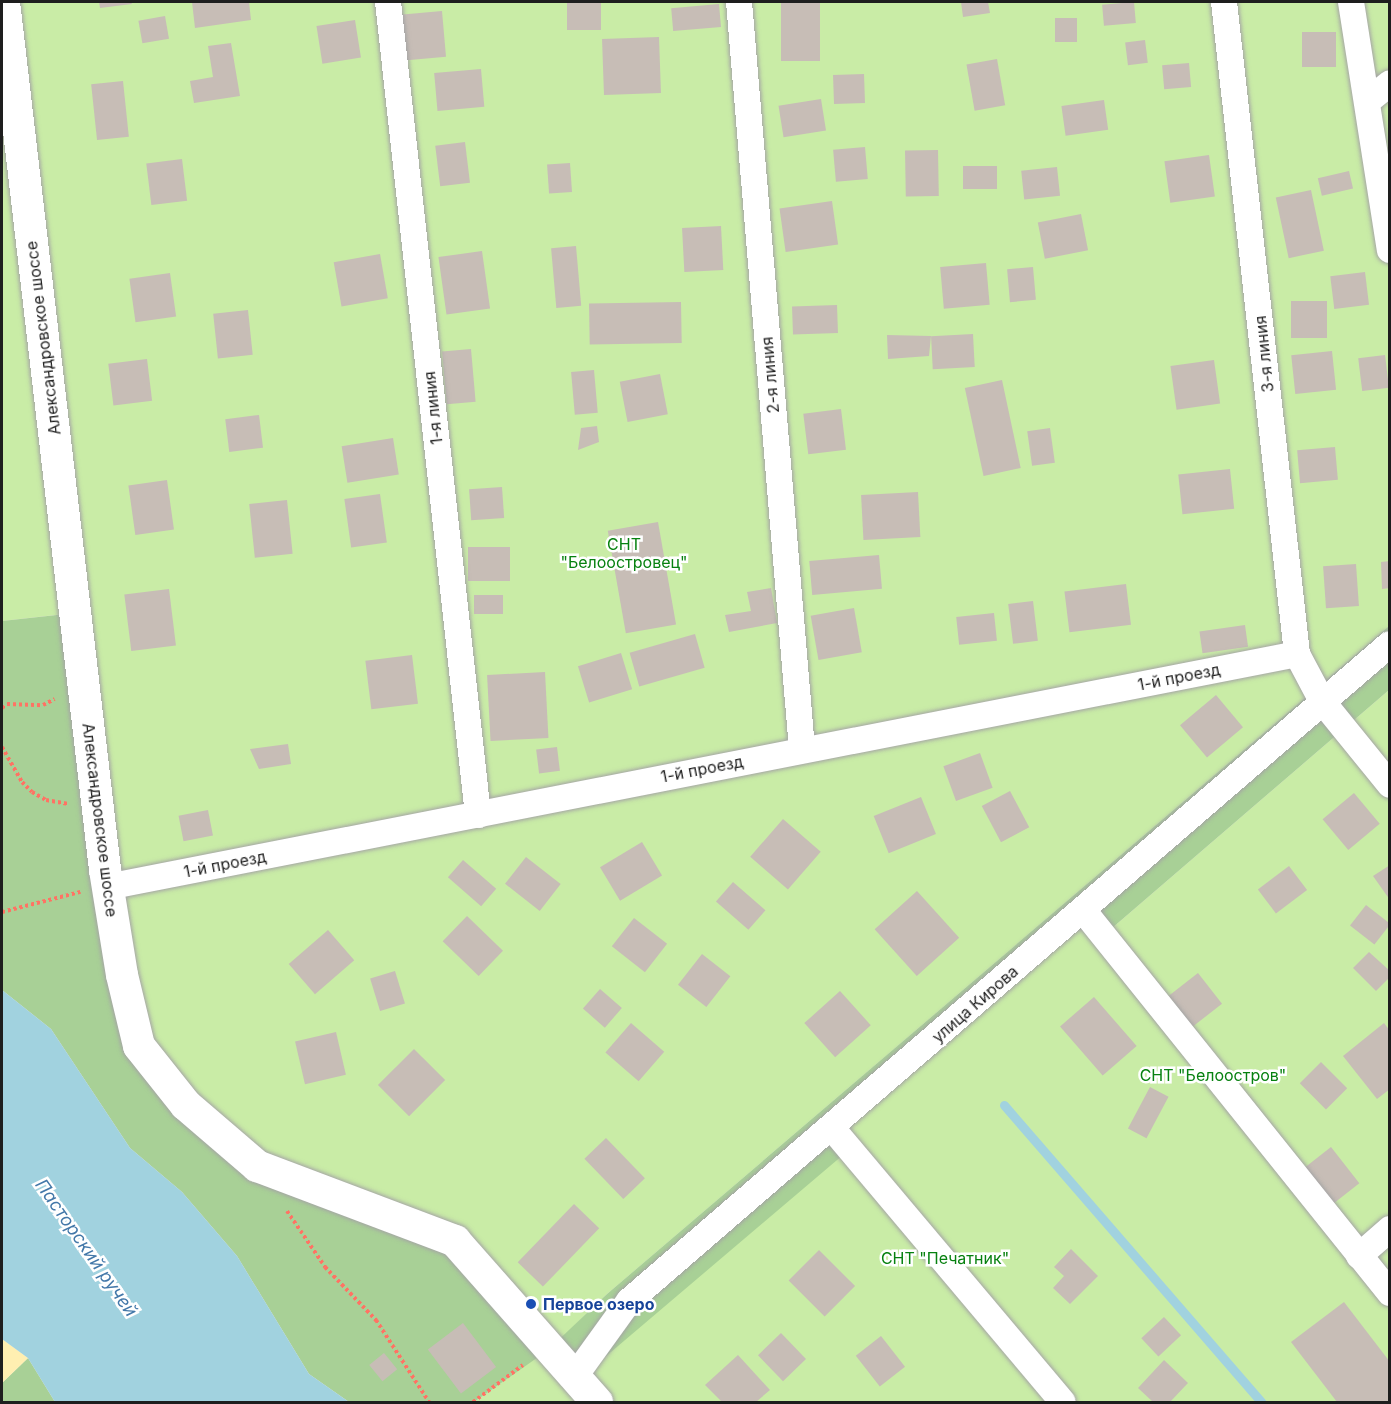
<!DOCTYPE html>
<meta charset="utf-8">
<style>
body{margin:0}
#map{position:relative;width:1391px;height:1404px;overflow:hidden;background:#efebe3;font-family:Inter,sans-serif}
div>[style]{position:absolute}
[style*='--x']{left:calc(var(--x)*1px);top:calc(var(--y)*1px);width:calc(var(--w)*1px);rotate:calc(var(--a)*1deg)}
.grass>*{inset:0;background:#c9eca6}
.forest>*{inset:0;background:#a8d096}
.sand>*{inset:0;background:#ffefb1}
.water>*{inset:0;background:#a1d2df}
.stream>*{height:9px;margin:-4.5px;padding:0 4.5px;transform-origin:4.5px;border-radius:4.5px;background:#a1d2df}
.building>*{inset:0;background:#c7bdb6;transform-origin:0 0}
.path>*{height:4px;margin-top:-2px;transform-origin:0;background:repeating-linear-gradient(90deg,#ff7364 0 3px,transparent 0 6px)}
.roads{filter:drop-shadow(0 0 2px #a5a5a5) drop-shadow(0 0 2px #a5a5a5)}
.minor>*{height:26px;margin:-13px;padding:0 13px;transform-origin:13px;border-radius:13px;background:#fff}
.tertiary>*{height:32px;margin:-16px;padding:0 16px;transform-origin:16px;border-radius:16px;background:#fff}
.dots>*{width:16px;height:16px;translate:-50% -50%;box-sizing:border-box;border:3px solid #fff;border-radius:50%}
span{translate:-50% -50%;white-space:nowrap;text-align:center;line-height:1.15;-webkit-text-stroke:5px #fff;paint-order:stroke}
.street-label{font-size:16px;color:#1e1e1e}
.park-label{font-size:16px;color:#078110}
.transit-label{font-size:16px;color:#164399;font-weight:700}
.left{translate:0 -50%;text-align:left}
.water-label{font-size:18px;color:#4378a9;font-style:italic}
.frame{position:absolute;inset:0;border:3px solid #1e1e1e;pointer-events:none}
</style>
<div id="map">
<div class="grass">
<div style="clip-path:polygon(2px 2px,1389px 2px,1389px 626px,607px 1294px,551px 1348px,830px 1125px,1082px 907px,1104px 935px,1389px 690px,1389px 1402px,474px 1402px,550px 1347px,261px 1168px,139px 1046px,74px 613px,2px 621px)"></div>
</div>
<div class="forest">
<div style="clip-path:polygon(75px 613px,139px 1046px,261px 1168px,455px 1241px,551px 1347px,607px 1294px,1389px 626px,1389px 690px,1104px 935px,1082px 908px,830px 1125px,850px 1149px,578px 1380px,551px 1348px,474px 1402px,349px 1402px,309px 1374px,237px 1256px,182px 1192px,130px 1148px,51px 1029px,2px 990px,2px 621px)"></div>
<div style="clip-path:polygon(28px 1358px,55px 1402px,2px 1401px,2px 1383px)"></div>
</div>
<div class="sand">
<div style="clip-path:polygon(2px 1339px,28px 1358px,2px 1383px)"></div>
</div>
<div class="water">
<div style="clip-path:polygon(2px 990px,51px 1029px,130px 1148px,182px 1192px,237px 1256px,309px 1374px,349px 1402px,55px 1402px,28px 1358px,2px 1339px)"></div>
</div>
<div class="stream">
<div style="--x:1004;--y:1105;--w:393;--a:49.1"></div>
</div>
<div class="building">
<div style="clip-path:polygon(99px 2px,131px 2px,132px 4px,100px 8px)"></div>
<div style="clip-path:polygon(192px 2px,249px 2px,251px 20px,195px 28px)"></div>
<div style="left:567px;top:2px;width:34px;height:28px"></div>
<div style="left:781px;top:2px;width:39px;height:59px"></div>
<div style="clip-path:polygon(961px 2px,988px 2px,990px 13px,963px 17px)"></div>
<div style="left:1134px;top:2px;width:21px;height:32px;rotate:85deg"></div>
<div style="left:719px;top:4px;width:23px;height:48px;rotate:85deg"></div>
<div style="left:442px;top:11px;width:46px;height:42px;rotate:85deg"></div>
<div style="left:165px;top:16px;width:23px;height:27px;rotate:80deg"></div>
<div style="left:1055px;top:18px;width:22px;height:24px"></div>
<div style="left:355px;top:20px;width:38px;height:39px;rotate:81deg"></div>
<div style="left:1302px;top:32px;width:34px;height:35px"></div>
<div style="left:659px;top:37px;width:56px;height:57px;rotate:88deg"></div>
<div style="left:1145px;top:40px;width:23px;height:20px;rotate:83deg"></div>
<div style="clip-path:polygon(231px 43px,240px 96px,194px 103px,190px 81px,213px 77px,208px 46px)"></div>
<div style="left:997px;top:59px;width:47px;height:31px;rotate:80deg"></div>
<div style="left:1189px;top:63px;width:24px;height:27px;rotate:85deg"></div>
<div style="left:481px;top:69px;width:38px;height:47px;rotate:85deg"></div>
<div style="left:864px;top:74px;width:29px;height:31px;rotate:88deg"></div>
<div style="left:123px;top:81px;width:56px;height:32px;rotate:84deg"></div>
<div style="left:821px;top:99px;width:32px;height:43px;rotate:81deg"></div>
<div style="left:1104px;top:100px;width:30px;height:43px;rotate:82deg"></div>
<div style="left:465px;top:142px;width:41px;height:30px;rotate:83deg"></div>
<div style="left:865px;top:147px;width:32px;height:32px;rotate:85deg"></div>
<div style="left:938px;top:150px;width:46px;height:33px;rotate:89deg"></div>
<div style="left:1209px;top:155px;width:42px;height:45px;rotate:82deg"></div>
<div style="left:182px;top:159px;width:42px;height:36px;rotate:83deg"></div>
<div style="left:570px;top:163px;width:29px;height:23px;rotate:86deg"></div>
<div style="left:997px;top:166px;width:23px;height:34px;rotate:90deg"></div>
<div style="left:1057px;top:167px;width:29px;height:36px;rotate:84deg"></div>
<div style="left:1349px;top:171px;width:18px;height:32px;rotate:77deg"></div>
<div style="left:1311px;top:190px;width:62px;height:36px;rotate:78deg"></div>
<div style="left:832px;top:201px;width:44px;height:53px;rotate:82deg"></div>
<div style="left:1081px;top:214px;width:37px;height:44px;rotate:79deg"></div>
<div style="left:721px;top:226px;width:44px;height:39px;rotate:87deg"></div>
<div style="left:576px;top:246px;width:60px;height:25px;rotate:85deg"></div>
<div style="left:482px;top:251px;width:58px;height:44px;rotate:82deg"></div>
<div style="left:380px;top:254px;width:45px;height:47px;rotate:80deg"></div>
<div style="left:986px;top:263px;width:42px;height:46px;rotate:85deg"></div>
<div style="left:1033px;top:267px;width:33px;height:26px;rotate:85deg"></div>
<div style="left:1365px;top:272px;width:33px;height:35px;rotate:83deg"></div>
<div style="left:170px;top:273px;width:44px;height:41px;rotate:82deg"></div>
<div style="left:1291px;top:301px;width:36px;height:37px"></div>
<div style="left:681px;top:302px;width:41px;height:92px;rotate:89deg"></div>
<div style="left:837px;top:305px;width:28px;height:45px;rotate:88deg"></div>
<div style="left:248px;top:310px;width:45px;height:35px;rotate:84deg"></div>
<div style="left:973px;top:334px;width:33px;height:42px;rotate:87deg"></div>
<div style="clip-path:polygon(887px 335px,931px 336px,929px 356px,888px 359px)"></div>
<div style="left:471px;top:349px;width:53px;height:29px;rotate:85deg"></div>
<div style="left:1332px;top:351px;width:39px;height:41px;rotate:84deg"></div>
<div style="left:1385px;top:355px;width:33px;height:27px;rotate:83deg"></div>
<div style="left:147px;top:359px;width:42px;height:39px;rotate:83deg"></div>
<div style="left:1214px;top:360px;width:44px;height:44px;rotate:82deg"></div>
<div style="left:594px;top:370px;width:43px;height:23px;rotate:85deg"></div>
<div style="left:660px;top:374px;width:41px;height:41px;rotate:79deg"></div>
<div style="left:1002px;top:380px;width:90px;height:38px;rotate:78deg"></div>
<div style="left:841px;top:409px;width:41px;height:38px;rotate:83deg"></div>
<div style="left:259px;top:415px;width:33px;height:34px;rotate:83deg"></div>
<div style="clip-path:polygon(597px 426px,599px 442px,578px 450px,581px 428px)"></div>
<div style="left:1050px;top:428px;width:35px;height:23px;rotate:82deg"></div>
<div style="left:393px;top:438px;width:37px;height:52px;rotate:81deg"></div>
<div style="left:1335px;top:447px;width:33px;height:38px;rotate:85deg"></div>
<div style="left:1230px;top:469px;width:40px;height:52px;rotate:84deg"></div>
<div style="left:167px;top:480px;width:50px;height:39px;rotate:82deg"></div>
<div style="left:502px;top:487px;width:31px;height:33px;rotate:86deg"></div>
<div style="left:918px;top:492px;width:45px;height:57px;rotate:87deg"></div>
<div style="left:380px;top:494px;width:49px;height:36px;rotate:82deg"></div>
<div style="left:287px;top:500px;width:54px;height:38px;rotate:84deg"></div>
<div style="left:658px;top:522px;width:104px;height:51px;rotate:80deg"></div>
<div style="left:510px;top:547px;width:34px;height:42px;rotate:90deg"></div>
<div style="left:879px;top:555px;width:34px;height:70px;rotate:85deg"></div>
<div style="clip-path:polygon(1390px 561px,1390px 588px,1382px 589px,1381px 562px)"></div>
<div style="left:1356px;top:564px;width:42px;height:33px;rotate:86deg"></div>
<div style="left:1126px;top:584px;width:41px;height:62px;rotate:83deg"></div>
<div style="clip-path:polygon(771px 588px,777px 623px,729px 632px,725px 615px,751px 611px,747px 592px)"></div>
<div style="left:169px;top:589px;width:57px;height:45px;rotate:83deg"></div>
<div style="left:474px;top:595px;width:29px;height:19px"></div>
<div style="left:1033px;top:601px;width:40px;height:25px;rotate:83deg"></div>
<div style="left:854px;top:608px;width:45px;height:44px;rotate:80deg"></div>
<div style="left:994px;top:613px;width:28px;height:38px;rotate:84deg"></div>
<div style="left:1245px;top:625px;width:22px;height:46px;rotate:82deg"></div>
<div style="left:695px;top:634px;width:35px;height:68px;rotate:74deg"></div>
<div style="left:621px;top:653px;width:38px;height:45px;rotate:73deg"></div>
<div style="left:412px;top:655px;width:49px;height:47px;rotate:83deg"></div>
<div style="left:545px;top:672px;width:66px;height:58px;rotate:87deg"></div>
<div style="left:1216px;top:695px;width:42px;height:47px;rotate:50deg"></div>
<div style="clip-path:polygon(288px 744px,291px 764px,259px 769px,250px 749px)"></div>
<div style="left:557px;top:747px;width:24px;height:21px;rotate:83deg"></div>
<div style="left:980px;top:753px;width:37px;height:39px;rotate:70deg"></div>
<div style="left:1010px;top:791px;width:41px;height:32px;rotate:62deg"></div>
<div style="left:1354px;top:793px;width:40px;height:41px;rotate:50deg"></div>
<div style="left:921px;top:797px;width:40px;height:51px;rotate:68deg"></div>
<div style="left:208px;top:810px;width:26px;height:30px;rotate:79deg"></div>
<div style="left:783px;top:819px;width:50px;height:50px;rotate:41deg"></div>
<div style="left:642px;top:842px;width:39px;height:49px;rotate:59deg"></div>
<div style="left:526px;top:857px;width:44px;height:34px;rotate:38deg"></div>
<div style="left:463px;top:860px;width:44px;height:23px;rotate:41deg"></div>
<div style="clip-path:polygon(1390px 865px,1390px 900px,1373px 876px)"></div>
<div style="left:1289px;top:866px;width:30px;height:39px;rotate:53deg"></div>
<div style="left:733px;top:882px;width:43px;height:26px;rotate:41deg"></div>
<div style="left:917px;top:891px;width:63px;height:57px;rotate:48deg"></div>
<div style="left:1366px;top:905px;width:31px;height:26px;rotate:38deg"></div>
<div style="left:467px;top:916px;width:50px;height:35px;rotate:44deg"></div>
<div style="left:634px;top:918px;width:42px;height:36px;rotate:38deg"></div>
<div style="left:328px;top:930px;width:40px;height:52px;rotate:49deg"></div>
<div style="clip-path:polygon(1369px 952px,1390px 971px,1390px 977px,1376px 991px,1353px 968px)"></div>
<div style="left:702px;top:954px;width:36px;height:39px;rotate:38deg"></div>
<div style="left:395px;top:971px;width:34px;height:26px;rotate:73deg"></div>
<div style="left:1198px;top:973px;width:39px;height:37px;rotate:52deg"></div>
<div style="left:600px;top:989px;width:29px;height:26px;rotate:41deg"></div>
<div style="left:840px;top:991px;width:46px;height:48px;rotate:48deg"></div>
<div style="left:1094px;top:997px;width:65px;height:45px;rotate:49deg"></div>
<div style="left:631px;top:1023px;width:44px;height:39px;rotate:41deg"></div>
<div style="clip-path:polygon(1384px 1023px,1390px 1031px,1390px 1089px,1377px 1099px,1343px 1056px)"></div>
<div style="left:336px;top:1032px;width:44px;height:42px;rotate:77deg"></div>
<div style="left:414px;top:1049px;width:44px;height:51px;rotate:45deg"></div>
<div style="left:1321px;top:1062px;width:37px;height:30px;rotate:45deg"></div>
<div style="left:1150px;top:1087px;width:21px;height:47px;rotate:28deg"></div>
<div style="left:606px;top:1138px;width:56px;height:30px;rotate:46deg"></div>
<div style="left:1331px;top:1147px;width:46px;height:36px;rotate:52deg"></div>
<div style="left:574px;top:1204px;width:35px;height:81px;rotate:44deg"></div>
<div style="clip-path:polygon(1071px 1249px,1098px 1276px,1070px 1304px,1053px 1288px,1064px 1276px,1054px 1267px)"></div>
<div style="left:819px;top:1250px;width:51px;height:43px;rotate:45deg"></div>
<div style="clip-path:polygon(1344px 1302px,1390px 1362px,1390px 1402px,1337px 1402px,1291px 1342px)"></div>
<div style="left:1164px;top:1317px;width:25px;height:31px;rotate:47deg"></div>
<div style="left:463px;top:1323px;width:55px;height:44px;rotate:53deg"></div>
<div style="left:781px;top:1333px;width:36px;height:32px;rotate:46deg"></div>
<div style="left:881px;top:1336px;width:39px;height:32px;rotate:52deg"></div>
<div style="left:384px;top:1353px;width:21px;height:19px;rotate:51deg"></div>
<div style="clip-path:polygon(738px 1355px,770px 1390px,756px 1402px,722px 1402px,705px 1385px)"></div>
<div style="clip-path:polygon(1164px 1360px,1188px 1383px,1170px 1402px,1153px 1402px,1138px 1388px)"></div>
</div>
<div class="path">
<div style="--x:2;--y:708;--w:6;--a:-39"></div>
<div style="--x:7;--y:704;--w:36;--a:2"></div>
<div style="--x:43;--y:705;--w:13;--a:-27"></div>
<div style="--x:2;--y:747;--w:40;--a:60.3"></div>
<div style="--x:22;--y:782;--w:14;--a:45"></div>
<div style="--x:32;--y:792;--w:16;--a:30"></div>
<div style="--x:46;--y:800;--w:23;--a:10"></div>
<div style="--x:2;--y:912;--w:81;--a:-14.4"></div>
<div style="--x:287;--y:1211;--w:68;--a:55.8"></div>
<div style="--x:325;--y:1267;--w:74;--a:46.1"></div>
<div style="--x:376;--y:1320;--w:98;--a:57.1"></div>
<div style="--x:473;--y:1402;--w:62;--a:-36.5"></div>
</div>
<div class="roads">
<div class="minor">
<div style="--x:388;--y:2;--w:818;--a:83.68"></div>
<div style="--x:739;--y:2;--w:750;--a:85.18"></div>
<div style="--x:1224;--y:2;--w:656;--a:83.61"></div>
<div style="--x:1297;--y:654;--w:53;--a:62"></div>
<div style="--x:1322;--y:701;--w:108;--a:51"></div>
<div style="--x:1351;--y:2;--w:251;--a:81.1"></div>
<div style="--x:1368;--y:101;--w:28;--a:-39"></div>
<div style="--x:107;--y:887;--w:1213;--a:-11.08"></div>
<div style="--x:1083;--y:910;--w:491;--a:51.3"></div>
<div style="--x:832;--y:1128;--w:358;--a:49.9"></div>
<div style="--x:1359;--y:1256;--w:41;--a:-41.1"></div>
<div style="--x:575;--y:1376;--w:92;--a:-54.2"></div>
<div style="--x:629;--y:1301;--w:1005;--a:-40.81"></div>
</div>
<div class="tertiary">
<div style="--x:4;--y:2;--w:874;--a:83.36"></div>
<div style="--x:105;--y:870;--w:106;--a:80.8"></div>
<div style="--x:122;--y:975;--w:73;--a:76.5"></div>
<div style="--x:139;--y:1046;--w:75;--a:51.5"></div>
<div style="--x:186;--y:1105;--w:94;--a:40.7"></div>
<div style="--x:257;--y:1166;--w:212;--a:20.7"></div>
<div style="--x:455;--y:1241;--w:215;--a:48.6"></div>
</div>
</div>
<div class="dots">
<div style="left:531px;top:1304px;background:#1a4fb4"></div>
</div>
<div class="street-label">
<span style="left:43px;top:338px;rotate:-97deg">Александровское шоссе</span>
<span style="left:1264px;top:354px;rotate:-96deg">3-я линия</span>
<span style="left:770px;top:375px;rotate:-95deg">2-я линия</span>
<span style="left:433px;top:408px;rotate:-96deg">1-я линия</span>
<span style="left:1179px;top:677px;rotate:-11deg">1-й проезд</span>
<span style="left:702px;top:769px;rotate:-11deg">1-й проезд</span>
<span style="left:100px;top:820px;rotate:83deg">Александровское шоссе</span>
<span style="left:225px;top:864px;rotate:-11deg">1-й проезд</span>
<span style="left:975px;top:1004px;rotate:-41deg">улица Кирова</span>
</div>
<div class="park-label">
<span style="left:624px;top:553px">СНТ<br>"Белоостровец"</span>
<span style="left:1213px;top:1075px">СНТ "Белоостров"</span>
<span style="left:945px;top:1258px">СНТ "Печатник"</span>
</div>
<div class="transit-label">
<span class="left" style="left:543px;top:1304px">Первое озеро</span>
</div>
<div class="water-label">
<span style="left:86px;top:1248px;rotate:55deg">Пасторский ручей</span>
</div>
<div class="frame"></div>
</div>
